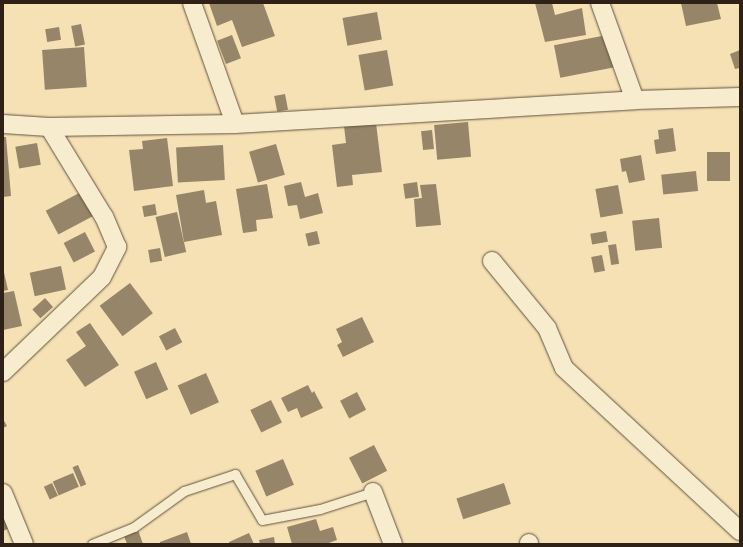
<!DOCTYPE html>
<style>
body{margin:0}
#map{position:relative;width:743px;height:547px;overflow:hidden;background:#f5e1b3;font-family:"EB Garamond",serif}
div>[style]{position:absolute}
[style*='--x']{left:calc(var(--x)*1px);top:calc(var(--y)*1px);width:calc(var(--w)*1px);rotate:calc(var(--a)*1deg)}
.building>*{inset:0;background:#968568;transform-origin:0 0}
.roads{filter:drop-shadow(0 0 1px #61513e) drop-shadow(0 0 1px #61513e)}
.lane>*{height:9px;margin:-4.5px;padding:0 4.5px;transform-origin:4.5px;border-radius:4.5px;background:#f8ecce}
.street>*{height:18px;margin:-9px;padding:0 9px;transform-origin:9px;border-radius:9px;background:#f8ecce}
span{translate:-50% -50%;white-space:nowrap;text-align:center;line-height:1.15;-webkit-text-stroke:3px #f8ecce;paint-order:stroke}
.frame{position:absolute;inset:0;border:4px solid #302117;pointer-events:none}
</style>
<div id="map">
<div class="building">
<div style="clip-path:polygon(209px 3px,263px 3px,275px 36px,242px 47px,232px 20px,217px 26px)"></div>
<div style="clip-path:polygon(535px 3px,552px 3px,555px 15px,582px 8px,586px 35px,545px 42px)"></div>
<div style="clip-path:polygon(681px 3px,717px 3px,721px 19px,686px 26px)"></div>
<div style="left:377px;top:12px;width:28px;height:35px;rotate:80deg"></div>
<div style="left:81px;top:24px;width:21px;height:10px;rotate:79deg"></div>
<div style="left:59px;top:27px;width:13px;height:14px;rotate:81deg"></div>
<div style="left:232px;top:35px;width:25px;height:16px;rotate:69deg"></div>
<div style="left:607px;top:35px;width:33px;height:54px;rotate:79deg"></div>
<div style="left:84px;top:47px;width:40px;height:42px;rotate:86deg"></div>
<div style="left:387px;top:50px;width:36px;height:29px;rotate:80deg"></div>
<div style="clip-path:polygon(740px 50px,740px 68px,735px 69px,730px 54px)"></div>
<div style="left:285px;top:94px;width:16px;height:11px;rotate:79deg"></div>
<div style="left:468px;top:122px;width:35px;height:34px;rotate:85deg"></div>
<div style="clip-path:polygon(376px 123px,382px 172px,352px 175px,353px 185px,337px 187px,332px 145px,346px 143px,344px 126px)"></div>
<div style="clip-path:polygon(673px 128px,676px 151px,656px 154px,654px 140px,659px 139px,658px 130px)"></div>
<div style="left:432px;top:130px;width:19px;height:11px;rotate:84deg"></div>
<div style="clip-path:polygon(3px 137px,6px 137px,11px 196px,3px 197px)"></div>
<div style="clip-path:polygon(167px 138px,173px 186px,134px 191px,129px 150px,143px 149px,142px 141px)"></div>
<div style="left:37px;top:143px;width:22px;height:22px;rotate:80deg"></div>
<div style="left:276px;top:144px;width:32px;height:28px;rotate:74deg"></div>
<div style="left:223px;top:145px;width:35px;height:47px;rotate:87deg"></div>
<div style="left:707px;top:152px;width:23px;height:29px"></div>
<div style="clip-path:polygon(641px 155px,645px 180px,629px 183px,626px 171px,622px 172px,620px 159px)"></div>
<div style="left:696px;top:171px;width:20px;height:35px;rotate:84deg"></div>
<div style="clip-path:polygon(301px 182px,305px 197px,318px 193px,323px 213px,300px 219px,297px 205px,288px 206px,284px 186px)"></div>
<div style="left:417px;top:182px;width:15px;height:14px;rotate:82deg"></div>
<div style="clip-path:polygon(267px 184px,273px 218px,256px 220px,257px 231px,243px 233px,236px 189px)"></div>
<div style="clip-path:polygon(436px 184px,441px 225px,416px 227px,414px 199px,422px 198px,420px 185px)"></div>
<div style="left:618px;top:185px;width:29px;height:23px;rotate:80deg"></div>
<div style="clip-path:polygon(204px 190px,206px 203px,216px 201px,222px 235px,184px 242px,176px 195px)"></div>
<div style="left:81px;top:192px;width:27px;height:40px;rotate:62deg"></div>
<div style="left:155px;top:204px;width:11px;height:13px;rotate:80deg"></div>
<div style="left:177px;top:212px;width:41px;height:22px;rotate:77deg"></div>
<div style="left:659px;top:218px;width:30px;height:27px;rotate:84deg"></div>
<div style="left:317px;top:231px;width:13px;height:12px;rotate:77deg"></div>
<div style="left:606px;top:231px;width:11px;height:16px;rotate:80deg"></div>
<div style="left:85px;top:232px;width:22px;height:24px;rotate:63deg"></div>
<div style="left:616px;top:244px;width:20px;height:8px;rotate:81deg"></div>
<div style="left:160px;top:248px;width:13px;height:12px;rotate:81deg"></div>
<div style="left:602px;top:255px;width:16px;height:11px;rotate:79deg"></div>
<div style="left:61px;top:266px;width:24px;height:32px;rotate:78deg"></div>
<div style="clip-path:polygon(3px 268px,8px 290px,3px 291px)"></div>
<div style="left:130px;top:283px;width:38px;height:38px;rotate:53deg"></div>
<div style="clip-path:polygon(14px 291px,22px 326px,3px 330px,3px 293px)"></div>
<div style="left:45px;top:298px;width:12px;height:17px;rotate:48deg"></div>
<div style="clip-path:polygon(362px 317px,374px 342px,343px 357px,337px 345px,342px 342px,336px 329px)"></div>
<div style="clip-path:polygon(90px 323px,119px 365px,85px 387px,66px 360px,86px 346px,76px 332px)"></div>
<div style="left:175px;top:328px;width:16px;height:18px;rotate:63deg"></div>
<div style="left:156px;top:362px;width:30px;height:24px;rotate:66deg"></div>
<div style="left:206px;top:373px;width:32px;height:31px;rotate:66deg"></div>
<div style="clip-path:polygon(308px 385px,312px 393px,314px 391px,323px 408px,301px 418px,297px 408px,288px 412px,281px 398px)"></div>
<div style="left:357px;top:392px;width:20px;height:19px;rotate:63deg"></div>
<div style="left:271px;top:400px;width:25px;height:23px;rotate:64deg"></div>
<div style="clip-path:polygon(3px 419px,7px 426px,3px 428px)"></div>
<div style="left:374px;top:445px;width:29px;height:28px;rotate:63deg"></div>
<div style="left:283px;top:459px;width:28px;height:30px;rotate:67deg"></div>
<div style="left:78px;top:465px;width:21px;height:6px;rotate:67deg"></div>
<div style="left:73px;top:473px;width:15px;height:22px;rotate:67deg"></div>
<div style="left:52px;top:483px;width:14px;height:9px;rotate:65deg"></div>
<div style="left:504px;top:483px;width:22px;height:50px;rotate:72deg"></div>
<div style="clip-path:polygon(3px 505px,14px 526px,3px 531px)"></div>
<div style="clip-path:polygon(316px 519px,320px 531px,333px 527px,337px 540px,326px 544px,292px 544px,287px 527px)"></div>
<div style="clip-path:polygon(138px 530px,143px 544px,127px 544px,124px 536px)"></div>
<div style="clip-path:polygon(187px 532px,191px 544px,160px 544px,160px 542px)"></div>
<div style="clip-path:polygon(249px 533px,254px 544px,229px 544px,229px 542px)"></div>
<div style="clip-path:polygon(274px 537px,275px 544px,260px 544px,259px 540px)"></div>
</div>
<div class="roads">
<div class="lane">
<div style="--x:92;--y:544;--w:45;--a:-22"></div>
<div style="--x:134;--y:527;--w:62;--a:-35.8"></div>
<div style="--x:184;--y:491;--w:54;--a:-18.4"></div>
<div style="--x:235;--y:474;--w:53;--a:59.6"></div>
<div style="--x:262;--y:520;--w:59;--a:-10.7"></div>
<div style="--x:320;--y:509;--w:56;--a:-17.8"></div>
</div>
<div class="street">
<div style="--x:192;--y:3;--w:128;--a:70.4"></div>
<div style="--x:600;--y:3;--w:103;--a:70.2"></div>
<div style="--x:3;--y:124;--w:46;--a:3.7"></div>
<div style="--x:49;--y:127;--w:186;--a:-0.9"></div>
<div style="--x:235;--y:124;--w:401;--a:-3.4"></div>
<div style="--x:635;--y:100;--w:105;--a:-1.6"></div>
<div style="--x:492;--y:261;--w:87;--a:50.6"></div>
<div style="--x:547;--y:328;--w:43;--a:67"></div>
<div style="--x:564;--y:368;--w:240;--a:42.8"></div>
<div style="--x:3;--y:372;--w:137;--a:-43.8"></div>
<div style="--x:102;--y:277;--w:34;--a:-63"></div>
<div style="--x:117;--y:247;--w:33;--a:-113"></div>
<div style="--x:104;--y:217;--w:105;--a:-121.4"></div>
<div style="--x:373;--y:492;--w:56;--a:69"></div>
<div style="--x:3;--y:493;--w:55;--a:67.6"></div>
<div style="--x:529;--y:543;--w:1;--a:90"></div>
</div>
</div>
<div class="frame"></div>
</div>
